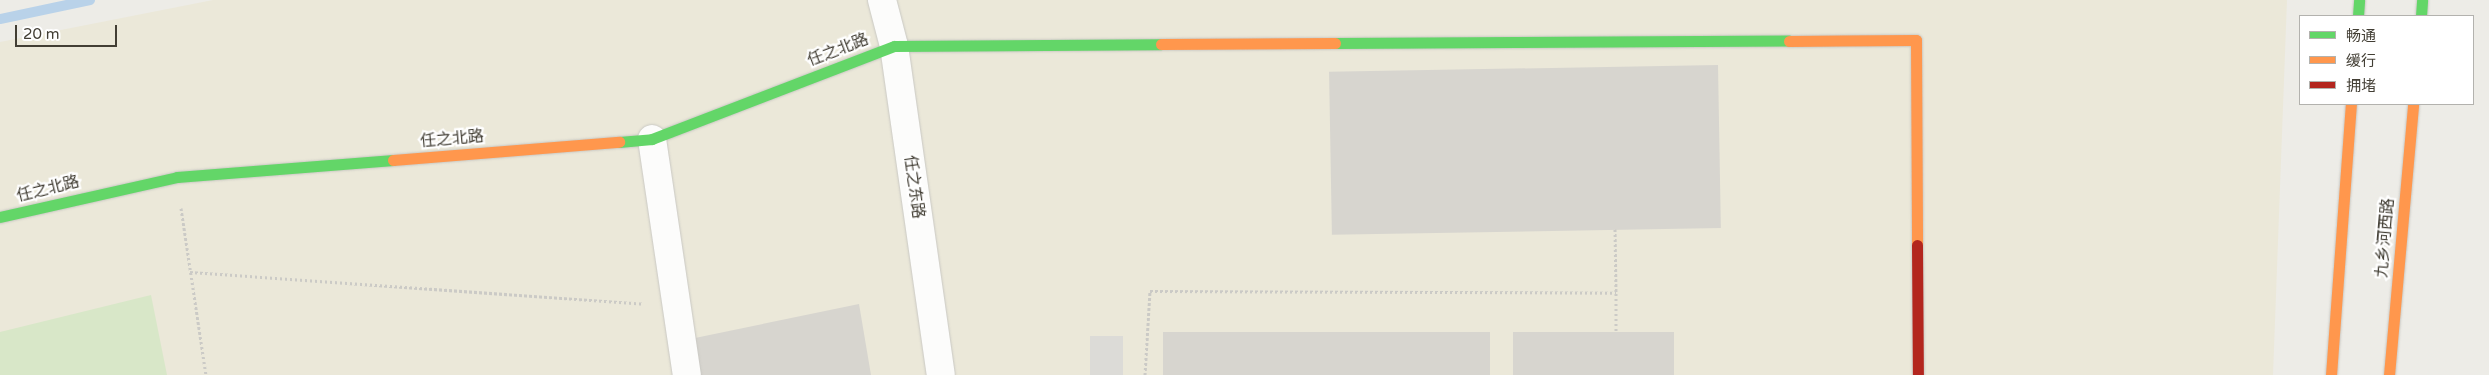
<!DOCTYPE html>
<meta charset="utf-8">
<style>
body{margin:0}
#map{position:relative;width:2489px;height:375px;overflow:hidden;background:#edece7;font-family:"Varela Round","Noto Sans SC",sans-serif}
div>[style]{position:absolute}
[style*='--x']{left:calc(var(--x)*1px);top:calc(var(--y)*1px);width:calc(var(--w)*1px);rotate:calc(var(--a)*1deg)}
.education>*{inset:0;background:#ebe8d9}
.green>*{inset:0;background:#d8e7c8}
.parking>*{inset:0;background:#dcdbd7;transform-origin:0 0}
.stream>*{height:10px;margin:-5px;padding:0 5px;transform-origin:5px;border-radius:5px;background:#b9d2e9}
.building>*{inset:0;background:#d7d5cf;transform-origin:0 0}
.path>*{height:3px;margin-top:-1.5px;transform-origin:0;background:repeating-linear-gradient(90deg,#cbcac6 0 2.5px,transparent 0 5px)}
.roads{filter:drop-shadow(0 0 1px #c9c8c3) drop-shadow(0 0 1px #c9c8c3)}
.street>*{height:28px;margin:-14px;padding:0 14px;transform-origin:14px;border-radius:14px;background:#fcfcfb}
.fast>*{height:11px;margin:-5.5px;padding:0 5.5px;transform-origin:5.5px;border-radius:5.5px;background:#63d668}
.slow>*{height:11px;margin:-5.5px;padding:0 5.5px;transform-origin:5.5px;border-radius:5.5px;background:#ff974d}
.jam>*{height:11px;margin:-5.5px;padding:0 5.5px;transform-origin:5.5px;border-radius:5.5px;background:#b3261e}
span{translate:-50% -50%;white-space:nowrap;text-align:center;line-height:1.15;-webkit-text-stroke:4.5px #fff;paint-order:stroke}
.street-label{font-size:16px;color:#423e34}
.legend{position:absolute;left:2299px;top:15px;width:175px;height:90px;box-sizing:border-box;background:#fff;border:1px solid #b3b2ae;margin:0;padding:6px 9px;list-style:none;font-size:15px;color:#423e34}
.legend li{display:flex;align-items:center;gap:10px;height:25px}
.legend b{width:25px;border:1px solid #b3b2ae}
.scale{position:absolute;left:15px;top:25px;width:102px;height:22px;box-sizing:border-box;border:2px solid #423e34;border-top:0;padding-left:6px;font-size:15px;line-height:18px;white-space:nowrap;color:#423e34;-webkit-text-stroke:4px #fff;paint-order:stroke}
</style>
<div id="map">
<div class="education">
<div style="clip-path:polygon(213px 0,2287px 0,2273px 375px,0 375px,0 42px)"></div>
</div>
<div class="green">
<div style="clip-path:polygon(151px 295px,167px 375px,0 375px,0 332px)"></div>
</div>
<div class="parking">
<div style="left:1090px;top:336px;width:33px;height:39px"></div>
</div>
<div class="stream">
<div style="--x:0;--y:19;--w:92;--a:-11.9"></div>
</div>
<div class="building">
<div style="left:1718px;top:65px;width:163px;height:389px;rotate:89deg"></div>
<div style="clip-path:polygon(859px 304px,871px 375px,700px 375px,695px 338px)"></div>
<div style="left:1163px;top:332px;width:327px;height:43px"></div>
<div style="left:1674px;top:332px;width:43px;height:161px;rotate:90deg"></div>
</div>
<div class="path">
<div style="--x:181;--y:208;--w:169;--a:81.5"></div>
<div style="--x:1615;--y:229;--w:64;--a:89.1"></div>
<div style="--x:190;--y:272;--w:455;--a:4"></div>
<div style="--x:1145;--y:375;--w:84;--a:-86.6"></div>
<div style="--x:1150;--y:291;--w:466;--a:0.2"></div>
<div style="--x:1616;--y:293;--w:39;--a:90"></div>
</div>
<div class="roads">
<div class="street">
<div style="--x:882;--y:0;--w:48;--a:75.4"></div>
<div style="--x:894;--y:46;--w:332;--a:81.9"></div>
<div style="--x:652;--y:139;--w:239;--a:81.6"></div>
</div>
<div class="fast">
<div style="--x:2358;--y:16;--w:16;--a:-86"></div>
<div style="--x:2421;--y:16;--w:16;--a:-86"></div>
<div style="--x:1335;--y:43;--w:454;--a:-0.3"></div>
<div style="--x:619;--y:142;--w:33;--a:-5"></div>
<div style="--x:652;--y:139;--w:259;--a:-21"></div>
<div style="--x:894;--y:46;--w:267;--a:-0.4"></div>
<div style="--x:0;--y:217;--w:181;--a:-12.7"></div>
<div style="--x:177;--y:177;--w:217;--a:-4.5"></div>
</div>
<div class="slow">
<div style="--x:1789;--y:41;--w:127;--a:-0.5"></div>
<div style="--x:1916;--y:40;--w:205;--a:89.7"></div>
<div style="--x:1161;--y:44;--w:174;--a:-0.3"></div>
<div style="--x:393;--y:160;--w:227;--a:-4.6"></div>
<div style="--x:2331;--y:375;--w:272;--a:-85.8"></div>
<div style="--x:2389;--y:375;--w:272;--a:-84.9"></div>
</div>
<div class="jam">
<div style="--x:1917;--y:245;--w:130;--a:89.6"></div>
</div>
</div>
<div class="street-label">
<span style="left:838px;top:50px;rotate:-21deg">任之北路</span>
<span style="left:452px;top:139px;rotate:-5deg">任之北路</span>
<span style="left:914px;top:187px;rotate:82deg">任之东路</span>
<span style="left:48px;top:189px;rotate:-14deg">任之北路</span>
<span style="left:2385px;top:238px;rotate:-85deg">九乡河西路</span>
</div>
<ul class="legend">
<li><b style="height:6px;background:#63d668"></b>畅通</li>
<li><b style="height:6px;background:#ff974d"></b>缓行</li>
<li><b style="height:6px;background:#b3261e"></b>拥堵</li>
</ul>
<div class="scale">20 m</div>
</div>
